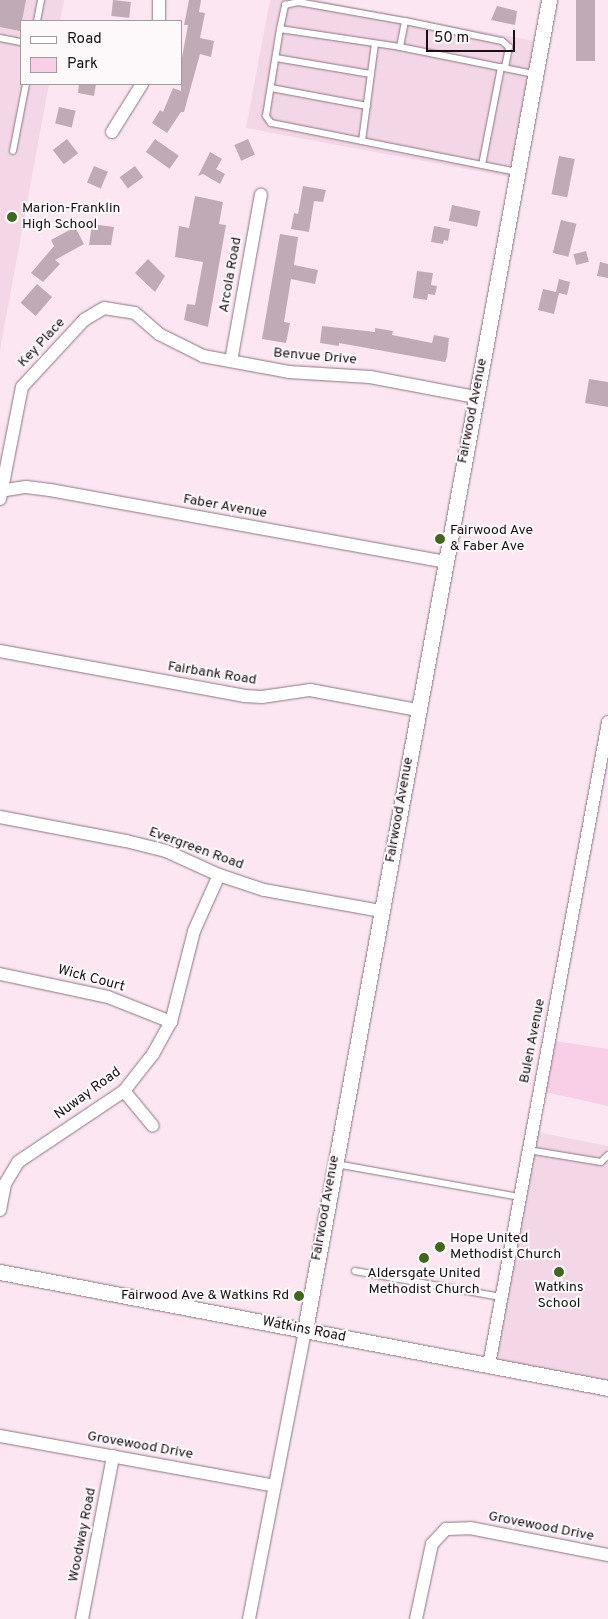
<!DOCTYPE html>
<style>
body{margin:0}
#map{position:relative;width:608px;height:1619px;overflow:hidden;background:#fce6f2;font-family:Overpass,sans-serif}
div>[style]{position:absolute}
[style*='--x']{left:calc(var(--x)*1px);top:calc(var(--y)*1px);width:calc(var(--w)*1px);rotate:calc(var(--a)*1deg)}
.built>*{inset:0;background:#f4d7e7}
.green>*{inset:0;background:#f9cfe7}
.building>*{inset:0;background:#bfaab6;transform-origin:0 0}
.roads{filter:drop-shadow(0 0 1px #897681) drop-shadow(0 0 1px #897681)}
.service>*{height:6px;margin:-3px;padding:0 3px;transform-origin:3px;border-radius:3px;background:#fff}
.minor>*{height:12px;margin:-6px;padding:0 6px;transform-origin:6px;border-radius:6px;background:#fff}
.tertiary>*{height:15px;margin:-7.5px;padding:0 7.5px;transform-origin:7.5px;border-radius:7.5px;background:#fff}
.dots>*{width:14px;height:14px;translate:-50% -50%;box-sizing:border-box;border:2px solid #fdf9fb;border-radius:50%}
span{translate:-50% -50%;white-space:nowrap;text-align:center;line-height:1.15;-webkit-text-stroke:4px #fdf9fb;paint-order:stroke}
.poi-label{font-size:14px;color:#181015}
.left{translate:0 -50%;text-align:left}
.right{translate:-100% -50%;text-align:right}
.street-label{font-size:14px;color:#181015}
.legend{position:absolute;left:20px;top:20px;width:162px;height:65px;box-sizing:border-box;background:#fdf9fb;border:1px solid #a19c9f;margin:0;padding:6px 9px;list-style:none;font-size:15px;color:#181015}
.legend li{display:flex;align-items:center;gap:10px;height:25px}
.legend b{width:25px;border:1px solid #a19c9f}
.scale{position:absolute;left:426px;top:30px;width:89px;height:22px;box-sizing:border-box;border:2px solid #181015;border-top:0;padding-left:6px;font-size:15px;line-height:18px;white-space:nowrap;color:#181015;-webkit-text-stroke:4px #fdf9fb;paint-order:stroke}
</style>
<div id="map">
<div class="built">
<div style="clip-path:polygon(0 0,64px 0,60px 21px,21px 21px,21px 84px,49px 84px,0 350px)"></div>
<div style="clip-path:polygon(270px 0,316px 0,534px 41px,509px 177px,246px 128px)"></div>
<div style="clip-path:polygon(537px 1132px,608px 1146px,608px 1381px,501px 1362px,496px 1351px)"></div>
</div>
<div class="green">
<div style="clip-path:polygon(555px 1041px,608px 1049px,608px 1106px,545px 1092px)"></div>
</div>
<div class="building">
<div style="clip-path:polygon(0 0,26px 0,20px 31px,0 27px)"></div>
<div style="left:113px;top:0;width:18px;height:16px;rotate:6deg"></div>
<div style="clip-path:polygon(189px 0,201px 0,199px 12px,205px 13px,200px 38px,214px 41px,211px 57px,200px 54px,184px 112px,181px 112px,167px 133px,152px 123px,160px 110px,163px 112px,173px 88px,181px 91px,181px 63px,188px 25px,184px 25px)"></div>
<div style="left:576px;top:0;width:19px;height:61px"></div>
<div style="clip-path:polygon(497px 6px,517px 11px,515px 25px,491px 20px)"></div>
<div style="clip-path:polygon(79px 84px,96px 84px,94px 96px,78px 93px)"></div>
<div style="left:59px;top:107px;width:17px;height:17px;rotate:13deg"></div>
<div style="left:67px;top:139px;width:18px;height:18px;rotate:52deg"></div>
<div style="left:155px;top:139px;width:29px;height:16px;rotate:35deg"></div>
<div style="left:248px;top:139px;width:17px;height:15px;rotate:66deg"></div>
<div style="clip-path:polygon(210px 152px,222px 159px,216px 169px,225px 174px,220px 184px,203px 174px,198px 176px)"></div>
<div style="left:559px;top:156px;width:16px;height:39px;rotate:11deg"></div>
<div style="left:94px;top:166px;width:15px;height:18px;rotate:23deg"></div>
<div style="left:135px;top:166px;width:14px;height:19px;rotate:54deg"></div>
<div style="clip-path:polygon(303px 186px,326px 190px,323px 202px,314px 201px,309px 232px,291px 229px,294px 213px,298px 214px)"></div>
<div style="clip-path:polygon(195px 196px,223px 202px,219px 224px,226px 225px,208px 327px,184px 320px,187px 304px,195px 305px,203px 262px,175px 257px,179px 226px,189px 228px)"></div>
<div style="left:452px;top:205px;width:29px;height:16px;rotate:12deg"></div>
<div style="left:561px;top:220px;width:16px;height:34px;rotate:14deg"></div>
<div style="clip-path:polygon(92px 224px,114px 227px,111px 245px,89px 245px)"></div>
<div style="clip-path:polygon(434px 226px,450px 229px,448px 241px,444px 240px,443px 244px,431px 242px)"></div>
<div style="clip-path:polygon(75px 227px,84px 244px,55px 260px,60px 264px,43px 282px,31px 273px,54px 246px,51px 240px)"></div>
<div style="clip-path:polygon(280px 234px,298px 237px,294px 265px,318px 270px,315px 284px,291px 279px,284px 322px,290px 323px,286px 343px,262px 339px)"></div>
<div style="left:586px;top:251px;width:11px;height:13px;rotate:75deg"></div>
<div style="clip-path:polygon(148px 259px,165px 276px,155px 292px,135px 273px)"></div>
<div style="clip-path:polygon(600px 262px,608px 264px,608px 278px,597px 276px)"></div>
<div style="clip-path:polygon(417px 271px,433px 273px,431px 285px,437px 286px,435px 295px,428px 294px,427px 300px,413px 298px)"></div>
<div style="clip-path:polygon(559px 279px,570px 282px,567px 295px,559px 293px,554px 314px,538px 310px,543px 289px,556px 292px)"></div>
<div style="left:37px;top:284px;width:20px;height:25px;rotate:41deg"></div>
<div style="clip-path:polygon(322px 326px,375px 332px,375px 328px,393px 331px,392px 335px,432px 343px,434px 335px,449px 338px,447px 357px,445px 362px,339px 343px,339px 346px,320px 343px)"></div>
<div style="clip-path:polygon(589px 379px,608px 382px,608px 407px,585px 403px)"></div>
</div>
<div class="roads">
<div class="service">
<div style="--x:37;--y:21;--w:21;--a:-79"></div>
<div style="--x:280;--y:29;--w:25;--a:-78"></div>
<div style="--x:285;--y:5;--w:13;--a:-13"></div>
<div style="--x:298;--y:2;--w:109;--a:10.1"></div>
<div style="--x:0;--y:38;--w:21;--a:11"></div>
<div style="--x:400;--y:47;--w:26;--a:-79"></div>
<div style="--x:405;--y:21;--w:99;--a:11.7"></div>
<div style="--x:502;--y:41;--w:9;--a:41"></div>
<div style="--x:509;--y:47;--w:21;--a:101"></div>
<div style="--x:276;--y:58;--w:96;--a:9.6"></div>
<div style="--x:271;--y:88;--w:98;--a:10.6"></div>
<div style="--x:362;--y:141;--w:98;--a:-82.4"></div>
<div style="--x:13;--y:151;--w:68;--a:-79"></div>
<div style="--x:482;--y:165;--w:100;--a:-79"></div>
<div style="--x:517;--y:172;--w:251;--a:-168.7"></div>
<div style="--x:271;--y:123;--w:9;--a:-126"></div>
<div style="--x:266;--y:116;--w:88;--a:-80.9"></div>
<div style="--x:280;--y:29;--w:121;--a:8.5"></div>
<div style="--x:400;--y:47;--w:137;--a:11.4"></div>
<div style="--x:528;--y:1150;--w:74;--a:9.3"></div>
<div style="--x:601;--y:1162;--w:10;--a:-45"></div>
<div style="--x:336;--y:1164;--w:187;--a:10.2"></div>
<div style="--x:355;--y:1271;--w:148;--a:10.1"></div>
</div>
<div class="minor">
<div style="--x:159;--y:0;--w:21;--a:90"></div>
<div style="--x:112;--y:132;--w:57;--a:-58"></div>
<div style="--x:231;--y:361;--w:169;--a:-79.8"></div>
<div style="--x:0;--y:491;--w:26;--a:-9"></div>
<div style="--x:26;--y:487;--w:24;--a:7"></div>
<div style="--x:50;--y:490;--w:402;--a:10.3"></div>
<div style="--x:0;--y:499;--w:114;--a:-78.9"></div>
<div style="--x:22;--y:387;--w:91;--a:-47.2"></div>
<div style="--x:84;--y:320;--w:23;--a:-31"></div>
<div style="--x:104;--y:308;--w:31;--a:9"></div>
<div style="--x:135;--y:313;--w:32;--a:41"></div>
<div style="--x:159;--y:334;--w:49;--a:26.6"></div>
<div style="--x:203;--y:356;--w:87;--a:10.5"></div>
<div style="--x:289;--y:372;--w:81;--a:3.5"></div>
<div style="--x:370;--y:377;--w:108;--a:10.7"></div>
<div style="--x:0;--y:651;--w:248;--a:10.4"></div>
<div style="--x:244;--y:696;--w:18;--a:3"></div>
<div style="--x:262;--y:697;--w:49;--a:-8.3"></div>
<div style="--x:310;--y:690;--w:110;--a:10.5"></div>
<div style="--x:0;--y:817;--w:128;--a:10.8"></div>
<div style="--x:126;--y:841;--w:41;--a:14"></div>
<div style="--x:166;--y:851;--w:58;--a:24.4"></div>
<div style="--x:219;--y:875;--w:47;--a:18.4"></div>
<div style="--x:264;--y:890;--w:119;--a:10.2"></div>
<div style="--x:0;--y:974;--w:110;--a:12"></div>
<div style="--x:108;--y:997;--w:68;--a:21.6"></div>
<div style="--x:124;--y:1091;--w:45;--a:50.4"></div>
<div style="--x:0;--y:1210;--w:26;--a:-79"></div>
<div style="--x:5;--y:1184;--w:26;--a:-59"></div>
<div style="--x:18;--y:1162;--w:128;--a:-33.8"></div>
<div style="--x:124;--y:1091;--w:47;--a:-51.9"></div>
<div style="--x:153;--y:1054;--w:37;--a:-61"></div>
<div style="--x:171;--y:1022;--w:94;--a:-75.8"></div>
<div style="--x:194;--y:931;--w:61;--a:-65.9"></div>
<div style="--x:489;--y:1365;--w:654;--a:-79.51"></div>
<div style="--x:0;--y:1436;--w:279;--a:10.3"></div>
<div style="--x:82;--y:1619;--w:166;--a:-79.2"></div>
<div style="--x:249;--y:1619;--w:294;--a:-79"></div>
<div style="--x:416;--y:1619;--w:77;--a:-78"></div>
<div style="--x:432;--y:1544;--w:21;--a:-47"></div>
<div style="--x:446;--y:1529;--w:24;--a:-2"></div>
<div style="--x:470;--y:1528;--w:141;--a:11.1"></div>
</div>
<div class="tertiary">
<div style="--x:0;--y:1272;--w:619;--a:10.8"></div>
<div style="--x:305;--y:1330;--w:1352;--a:-79.6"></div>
</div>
</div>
<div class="dots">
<div style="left:12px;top:217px;background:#406620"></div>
<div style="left:440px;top:539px;background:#406620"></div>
<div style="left:440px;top:1247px;background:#406620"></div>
<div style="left:424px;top:1258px;background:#406620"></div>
<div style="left:559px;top:1272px;background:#406620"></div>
<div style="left:299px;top:1296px;background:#406620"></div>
</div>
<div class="poi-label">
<span class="left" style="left:22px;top:217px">Marion-Franklin<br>High School</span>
<span class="left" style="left:450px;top:539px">Fairwood Ave<br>&amp; Faber Ave</span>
<span class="left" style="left:450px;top:1247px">Hope United<br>Methodist Church</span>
<span style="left:424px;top:1282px">Aldersgate United<br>Methodist Church</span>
<span style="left:559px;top:1296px">Watkins<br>School</span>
<span class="right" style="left:289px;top:1296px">Fairwood Ave &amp; Watkins Rd</span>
</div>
<div class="street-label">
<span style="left:231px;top:275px;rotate:-80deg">Arcola Road</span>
<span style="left:42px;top:343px;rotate:-47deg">Key Place</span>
<span style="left:315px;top:357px;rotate:5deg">Benvue Drive</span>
<span style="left:473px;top:411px;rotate:-79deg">Fairwood Avenue</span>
<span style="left:225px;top:507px;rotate:10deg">Faber Avenue</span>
<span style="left:212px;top:674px;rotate:9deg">Fairbank Road</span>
<span style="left:400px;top:810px;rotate:-80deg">Fairwood Avenue</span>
<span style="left:196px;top:849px;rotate:20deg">Evergreen Road</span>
<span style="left:91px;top:979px;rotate:15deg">Wick Court</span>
<span style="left:533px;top:1041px;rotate:-79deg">Bulen Avenue</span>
<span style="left:88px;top:1094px;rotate:-36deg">Nuway Road</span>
<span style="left:326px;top:1208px;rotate:-80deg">Fairwood Avenue</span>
<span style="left:304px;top:1330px;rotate:11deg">Watkins Road</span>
<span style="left:140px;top:1446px;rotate:10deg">Grovewood Drive</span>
<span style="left:541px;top:1527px;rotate:11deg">Grovewood Drive</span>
<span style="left:83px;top:1535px;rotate:-79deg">Woodway Road</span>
</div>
<ul class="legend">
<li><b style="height:6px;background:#fff"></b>Road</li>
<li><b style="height:14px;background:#f9cfe7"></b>Park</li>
</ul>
<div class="scale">50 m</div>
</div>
